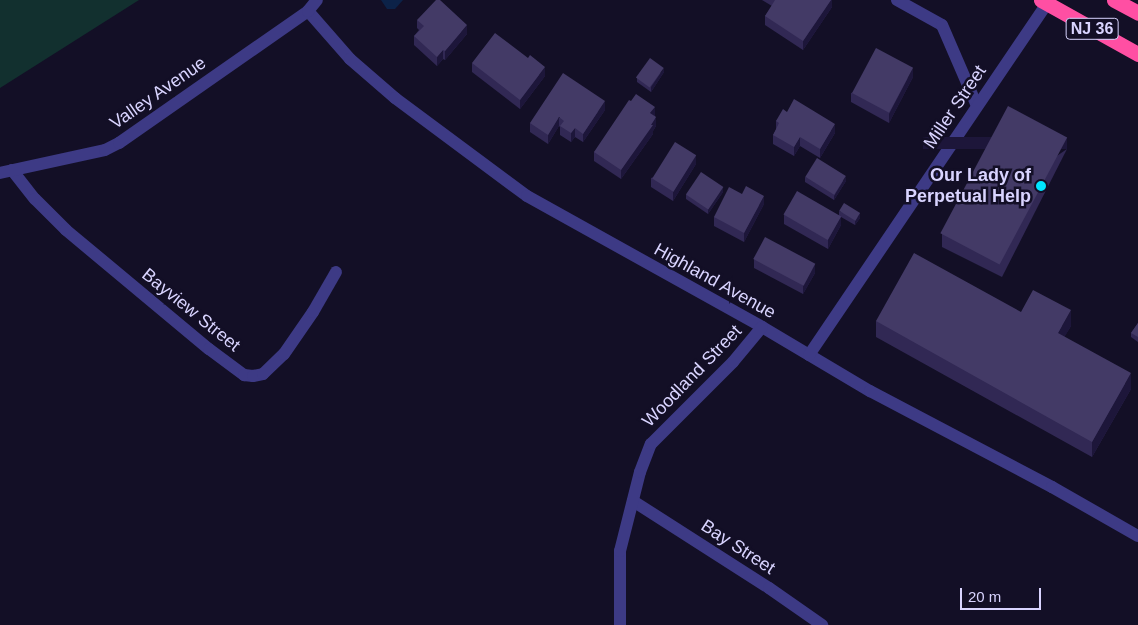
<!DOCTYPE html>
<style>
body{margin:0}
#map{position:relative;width:1138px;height:625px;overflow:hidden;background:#130f26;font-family:Arial,sans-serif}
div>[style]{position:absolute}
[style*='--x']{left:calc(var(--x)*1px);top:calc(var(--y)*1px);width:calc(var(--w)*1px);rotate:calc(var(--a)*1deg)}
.green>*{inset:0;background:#12302f}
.water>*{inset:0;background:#0c2248}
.lane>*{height:12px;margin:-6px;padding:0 6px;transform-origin:6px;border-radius:6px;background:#3d3a85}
.street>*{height:12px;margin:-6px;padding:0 6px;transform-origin:6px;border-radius:6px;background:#3d3a85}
.highway>*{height:15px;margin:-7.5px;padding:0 7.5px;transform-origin:7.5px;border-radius:7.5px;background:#ff4fa3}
.wall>*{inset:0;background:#312854}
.shaded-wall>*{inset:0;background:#1d163a;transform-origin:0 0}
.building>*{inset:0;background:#433a66;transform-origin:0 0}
.dots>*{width:14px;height:14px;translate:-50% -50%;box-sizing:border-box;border:2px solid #130f26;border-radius:50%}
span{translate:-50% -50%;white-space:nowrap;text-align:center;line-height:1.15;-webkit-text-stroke:5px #130f26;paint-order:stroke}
.shield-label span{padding:1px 4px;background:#130f26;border:1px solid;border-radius:4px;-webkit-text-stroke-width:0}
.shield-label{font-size:16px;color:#d9d4ff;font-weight:700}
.street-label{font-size:18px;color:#d9d4ff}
.poi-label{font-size:18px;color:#d9d4ff;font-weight:700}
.right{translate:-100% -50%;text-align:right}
.scale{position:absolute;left:960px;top:588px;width:81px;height:22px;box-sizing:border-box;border:2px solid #d9d4ff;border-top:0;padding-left:6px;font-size:15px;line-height:18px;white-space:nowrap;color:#d9d4ff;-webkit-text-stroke:4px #130f26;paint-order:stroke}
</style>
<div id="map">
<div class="green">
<div style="clip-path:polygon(0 0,139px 0,0 88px)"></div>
</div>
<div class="water">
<div style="clip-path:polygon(381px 0,403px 0,395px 9px,387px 9px)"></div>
</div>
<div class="lane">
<div style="--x:897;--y:0;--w:51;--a:29.1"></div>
<div style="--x:942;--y:25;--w:88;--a:66.6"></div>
</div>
<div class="street">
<div style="--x:308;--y:11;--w:64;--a:48.8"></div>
<div style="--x:350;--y:59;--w:60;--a:40.9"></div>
<div style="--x:395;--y:98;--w:164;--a:36.6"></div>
<div style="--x:527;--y:196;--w:269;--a:29.1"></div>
<div style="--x:762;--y:327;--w:126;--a:30.7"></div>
<div style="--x:870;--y:391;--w:206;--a:27.8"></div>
<div style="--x:1052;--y:487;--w:99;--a:29.7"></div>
<div style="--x:12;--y:170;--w:37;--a:52"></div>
<div style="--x:35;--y:199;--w:44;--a:45"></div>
<div style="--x:66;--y:230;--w:186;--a:39.8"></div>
<div style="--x:209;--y:349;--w:44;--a:36.6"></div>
<div style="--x:244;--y:375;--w:9;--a:6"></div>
<div style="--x:253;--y:376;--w:10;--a:-11"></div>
<div style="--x:263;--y:374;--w:29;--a:-44"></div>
<div style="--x:284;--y:354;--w:51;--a:-55.4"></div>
<div style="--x:313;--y:312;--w:46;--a:-60.1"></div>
<div style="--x:0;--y:173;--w:107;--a:-12.4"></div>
<div style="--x:105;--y:150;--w:16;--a:-27"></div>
<div style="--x:119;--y:143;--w:231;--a:-34.9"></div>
<div style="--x:308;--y:11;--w:14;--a:-51"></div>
<div style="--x:809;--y:355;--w:425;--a:-55.9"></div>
<div style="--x:633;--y:501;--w:161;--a:32.6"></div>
<div style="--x:769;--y:588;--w:65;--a:34.9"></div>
<div style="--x:620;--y:625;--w:74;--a:-90"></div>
<div style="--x:620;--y:551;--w:81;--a:-75.8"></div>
<div style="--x:640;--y:472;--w:30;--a:-69"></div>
<div style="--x:651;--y:444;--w:116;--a:-45"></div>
<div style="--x:733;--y:362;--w:45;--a:-50.4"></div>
</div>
<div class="highway">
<div style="--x:1041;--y:0;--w:111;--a:29.1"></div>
<div style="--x:1114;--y:0;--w:27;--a:28"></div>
</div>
<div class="wall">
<div style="clip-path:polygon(762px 0,832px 0,832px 7px,803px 50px,765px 25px,765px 16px,772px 6px)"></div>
<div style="clip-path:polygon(417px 20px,467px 34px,445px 60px,443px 59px,437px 66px,414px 45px,414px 36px,419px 30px,417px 28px)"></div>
<div style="clip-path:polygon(472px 63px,545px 76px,520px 109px,472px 72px)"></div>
<div style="clip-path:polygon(664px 72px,651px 92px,637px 82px,637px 78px)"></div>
<div style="clip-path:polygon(913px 77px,889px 123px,851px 102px,851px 93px)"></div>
<div style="clip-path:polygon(605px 110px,583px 142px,575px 137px,571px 142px,560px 135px,560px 127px,559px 126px,548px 144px,530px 132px,530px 123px)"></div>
<div style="clip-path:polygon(787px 112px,835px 133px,820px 158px,800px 146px,794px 156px,773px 144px,773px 135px,776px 130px,776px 121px)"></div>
<div style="clip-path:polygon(655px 115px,656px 126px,653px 131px,653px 134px,621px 179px,594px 161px,594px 152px)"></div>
<div style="clip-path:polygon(1067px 149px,1002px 277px,942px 247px,942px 234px)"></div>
<div style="clip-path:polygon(696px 164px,673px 201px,651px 187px,651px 178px)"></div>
<div style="clip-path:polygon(805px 177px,846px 181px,834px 200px,805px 182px)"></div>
<div style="clip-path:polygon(723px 192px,708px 214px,686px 199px,686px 195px)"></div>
<div style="clip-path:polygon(764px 204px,744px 242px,714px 226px,714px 217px)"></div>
<div style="clip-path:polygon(839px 211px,860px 218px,855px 225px,841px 217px,841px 225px,828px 249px,784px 224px,784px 215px,839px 215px)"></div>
<div style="clip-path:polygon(754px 259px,815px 273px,803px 294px,754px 268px)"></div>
<div style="clip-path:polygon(876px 321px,1071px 326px,1064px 337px,1131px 389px,1092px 457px,876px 337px)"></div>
<div style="clip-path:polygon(1138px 323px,1138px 342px,1131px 337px,1131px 333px)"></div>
</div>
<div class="shaded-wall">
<div style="clip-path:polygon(831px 0,832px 0,832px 7px,803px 50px,803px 41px)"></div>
<div style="clip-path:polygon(467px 25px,467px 34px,445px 60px,445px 51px)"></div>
<div style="clip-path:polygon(443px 50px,443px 59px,437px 66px,437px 57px)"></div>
<div style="clip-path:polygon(545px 67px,545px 76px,520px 109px,520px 100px)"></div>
<div style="clip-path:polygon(664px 68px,664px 72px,651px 92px,651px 87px)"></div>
<div style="clip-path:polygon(913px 68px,913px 77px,889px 123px,889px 114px)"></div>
<div style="clip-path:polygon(605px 101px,605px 110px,583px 142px,583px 134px)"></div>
<div style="clip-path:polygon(655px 107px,655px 115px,650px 122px,650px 113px)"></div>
<div style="clip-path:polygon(559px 117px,559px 126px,548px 144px,548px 135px)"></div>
<div style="clip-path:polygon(656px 117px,656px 126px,653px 131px,653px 134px,621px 179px,621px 170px)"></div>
<div style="clip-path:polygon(835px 124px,835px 133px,820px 158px,820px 149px)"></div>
<div style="clip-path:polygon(575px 128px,575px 137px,571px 142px,571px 133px)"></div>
<div style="clip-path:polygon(800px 137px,800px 146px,794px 156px,794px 147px)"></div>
<div style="left:1067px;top:137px;width:12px;height:144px;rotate:90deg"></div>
<div style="clip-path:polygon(696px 155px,696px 164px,673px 201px,673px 192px)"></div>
<div style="clip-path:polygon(846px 176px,846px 181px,834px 200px,834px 196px)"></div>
<div style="clip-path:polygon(723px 187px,723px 192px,708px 214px,708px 209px)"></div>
<div style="clip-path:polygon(764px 196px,764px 204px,744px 242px,744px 233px)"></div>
<div style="clip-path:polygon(860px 213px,860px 218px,855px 225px,855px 221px)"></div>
<div style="clip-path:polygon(841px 216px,841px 225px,828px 249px,828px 240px)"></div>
<div style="clip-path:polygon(815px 264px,815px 273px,803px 294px,803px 285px)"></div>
<div style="clip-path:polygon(1071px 310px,1071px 326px,1058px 348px,1058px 333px)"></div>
<div style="clip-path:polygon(1131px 373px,1131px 389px,1092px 457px,1092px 442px)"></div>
</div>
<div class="building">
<div style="clip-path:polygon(436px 0,440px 0,467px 25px,445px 51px,443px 50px,437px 57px,414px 36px,424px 26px,417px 20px)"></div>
<div style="clip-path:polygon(775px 0,831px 0,803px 41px,765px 16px)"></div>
<div style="clip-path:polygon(495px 33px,528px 58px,530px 55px,545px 67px,520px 100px,472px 63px)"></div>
<div style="left:876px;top:48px;width:42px;height:51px;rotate:28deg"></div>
<div style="left:650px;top:58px;width:17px;height:24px;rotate:36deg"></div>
<div style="clip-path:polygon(563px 73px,605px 101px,583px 134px,575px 128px,571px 133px,560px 126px,564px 121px,559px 117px,548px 135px,530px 123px)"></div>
<div style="clip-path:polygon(636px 94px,655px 107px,650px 113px,656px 117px,651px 125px,653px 125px,621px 170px,594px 152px,629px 100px,631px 101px)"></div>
<div style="clip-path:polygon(794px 99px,835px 124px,820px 149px,800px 137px,794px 147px,773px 135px,779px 123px,776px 121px,783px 109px,787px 112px)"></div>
<div style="left:1008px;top:106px;width:67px;height:144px;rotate:28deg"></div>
<div style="left:675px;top:142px;width:25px;height:43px;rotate:32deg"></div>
<div style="left:817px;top:158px;width:34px;height:22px;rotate:32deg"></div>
<div style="left:701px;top:172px;width:27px;height:27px;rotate:34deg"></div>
<div style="clip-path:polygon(746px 186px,764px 196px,744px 233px,714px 217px,729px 187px,742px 194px)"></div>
<div style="left:797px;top:191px;width:51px;height:27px;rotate:30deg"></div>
<div style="left:844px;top:203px;width:19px;height:9px;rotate:32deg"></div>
<div style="left:765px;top:237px;width:57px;height:25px;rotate:28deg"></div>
<div style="clip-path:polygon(914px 253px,1021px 312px,1033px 290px,1071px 310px,1058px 333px,1131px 373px,1092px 442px,876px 321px)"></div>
<div style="clip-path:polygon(1138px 323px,1138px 337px,1131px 333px)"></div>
</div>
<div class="dots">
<div style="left:1041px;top:186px;background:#00e5ff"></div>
</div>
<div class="shield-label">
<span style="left:1092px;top:29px">NJ 36</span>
</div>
<div class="street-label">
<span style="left:158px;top:93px;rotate:-35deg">Valley Avenue</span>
<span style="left:955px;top:107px;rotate:-56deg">Miller Street</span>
<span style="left:715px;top:281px;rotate:29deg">Highland Avenue</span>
<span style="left:191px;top:310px;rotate:39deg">Bayview Street</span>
<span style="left:692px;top:376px;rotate:-46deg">Woodland Street</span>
<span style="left:738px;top:547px;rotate:33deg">Bay Street</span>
</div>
<div class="poi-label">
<span class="right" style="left:1031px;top:186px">Our Lady of<br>Perpetual Help</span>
</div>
<div class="scale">20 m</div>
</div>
